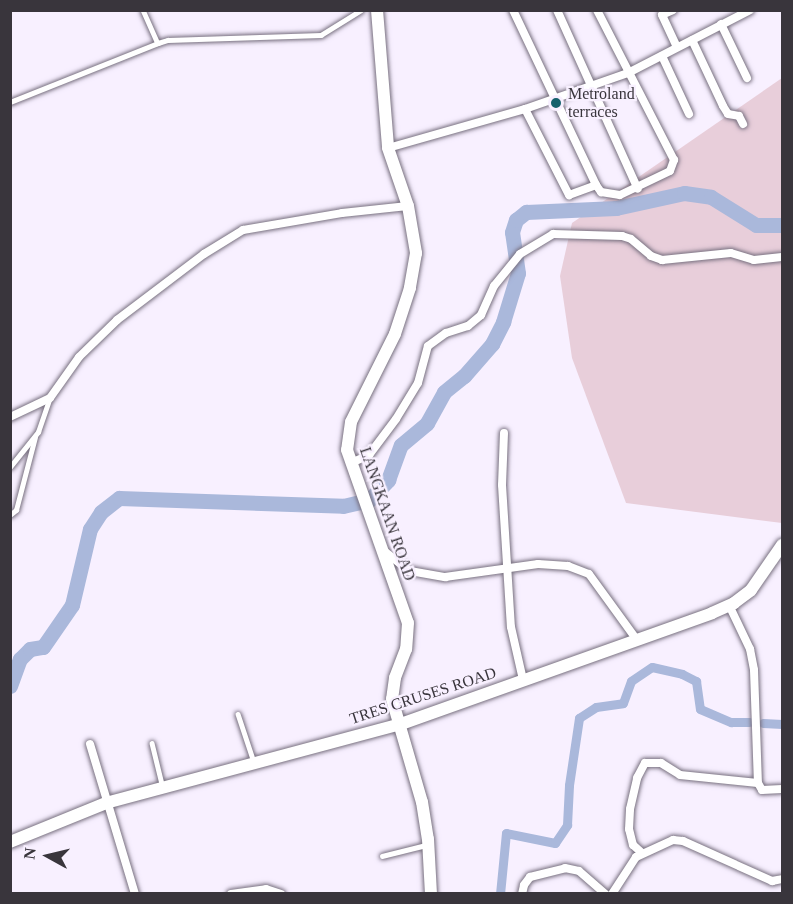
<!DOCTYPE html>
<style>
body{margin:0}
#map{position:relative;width:793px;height:904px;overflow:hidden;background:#f8f0ff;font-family:"Times New Roman",serif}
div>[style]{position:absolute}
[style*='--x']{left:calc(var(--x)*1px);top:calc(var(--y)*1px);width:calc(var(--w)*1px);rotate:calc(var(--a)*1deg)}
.green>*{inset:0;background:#e8ceda}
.canal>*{height:9px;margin:-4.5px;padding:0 4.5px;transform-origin:4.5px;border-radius:4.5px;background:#aab8db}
.river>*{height:15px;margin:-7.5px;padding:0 7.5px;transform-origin:7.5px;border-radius:7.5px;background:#aab8db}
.roads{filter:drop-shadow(0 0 2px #787080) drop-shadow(0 0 2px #787080)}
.lane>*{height:4.5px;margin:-2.25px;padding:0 2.25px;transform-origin:2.25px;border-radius:2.25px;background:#fff}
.street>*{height:8px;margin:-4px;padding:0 4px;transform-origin:4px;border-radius:4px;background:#fff}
.secondary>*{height:12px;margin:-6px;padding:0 6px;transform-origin:6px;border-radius:6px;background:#fff}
.dots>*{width:16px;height:16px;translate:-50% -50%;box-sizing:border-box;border:3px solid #f8f0ff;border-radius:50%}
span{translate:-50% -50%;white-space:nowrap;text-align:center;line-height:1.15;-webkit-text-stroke:4.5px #f8f0ff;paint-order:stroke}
.poi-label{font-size:16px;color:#39353c}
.left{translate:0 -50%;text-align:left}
.street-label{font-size:16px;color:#39353c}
.frame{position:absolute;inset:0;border:12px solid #39353c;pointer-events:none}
.north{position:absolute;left:18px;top:826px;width:60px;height:60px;-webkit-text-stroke:4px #f8f0ff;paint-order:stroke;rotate:278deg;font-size:16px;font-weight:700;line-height:24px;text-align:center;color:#39353c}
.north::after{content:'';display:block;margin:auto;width:21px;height:27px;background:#39353c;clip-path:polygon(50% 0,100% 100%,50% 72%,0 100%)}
</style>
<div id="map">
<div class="green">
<div style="clip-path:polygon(782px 78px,782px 523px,626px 503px,572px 358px,560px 276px,572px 223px)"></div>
</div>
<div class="canal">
<div style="--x:763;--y:723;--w:19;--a:3"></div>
<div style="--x:500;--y:894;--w:61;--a:-84.4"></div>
<div style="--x:506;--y:833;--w:50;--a:11.5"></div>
<div style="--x:555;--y:843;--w:22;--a:-56"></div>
<div style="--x:567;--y:825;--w:40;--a:-87.1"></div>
<div style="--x:569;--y:785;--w:68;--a:-81.5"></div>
<div style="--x:579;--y:718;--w:20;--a:-33"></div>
<div style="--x:596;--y:707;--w:27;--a:-8"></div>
<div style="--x:623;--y:703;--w:23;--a:-70"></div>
<div style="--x:631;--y:681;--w:25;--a:-34"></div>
<div style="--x:652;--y:667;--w:31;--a:13"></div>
<div style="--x:682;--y:674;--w:16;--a:27"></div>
<div style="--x:696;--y:681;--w:28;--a:82"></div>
<div style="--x:700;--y:709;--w:34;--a:23"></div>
<div style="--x:731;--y:722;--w:18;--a:0"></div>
</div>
<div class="river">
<div style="--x:10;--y:686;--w:29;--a:-70"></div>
<div style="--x:20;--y:659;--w:14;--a:-45"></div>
<div style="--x:30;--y:649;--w:13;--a:-9"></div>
<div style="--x:43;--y:647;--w:51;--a:-55.4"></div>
<div style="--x:72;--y:605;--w:78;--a:-76.7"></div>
<div style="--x:90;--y:529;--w:20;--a:-57"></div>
<div style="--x:101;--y:512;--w:23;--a:-38"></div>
<div style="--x:119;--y:498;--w:224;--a:2"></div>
<div style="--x:343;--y:506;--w:27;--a:-13"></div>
<div style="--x:369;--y:500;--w:28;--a:-46"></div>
<div style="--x:388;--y:480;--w:37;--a:-70"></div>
<div style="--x:401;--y:445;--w:34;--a:-40"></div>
<div style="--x:427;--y:423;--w:35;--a:-61"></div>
<div style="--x:444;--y:392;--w:26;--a:-39"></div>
<div style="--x:464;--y:376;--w:43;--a:-48.8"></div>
<div style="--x:492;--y:344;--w:25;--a:-63"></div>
<div style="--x:503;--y:322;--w:51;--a:-73"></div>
<div style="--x:518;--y:273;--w:41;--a:-98.3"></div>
<div style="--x:512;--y:232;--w:13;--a:-72"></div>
<div style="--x:516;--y:220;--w:13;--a:-39"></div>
<div style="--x:526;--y:212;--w:90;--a:-2.5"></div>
<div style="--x:616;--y:208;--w:70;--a:-12.4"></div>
<div style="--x:684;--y:193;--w:27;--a:8"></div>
<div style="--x:711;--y:197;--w:53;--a:31.9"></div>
<div style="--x:756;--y:225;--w:26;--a:0"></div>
</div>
<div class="roads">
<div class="lane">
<div style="--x:143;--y:10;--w:36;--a:66"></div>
<div style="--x:158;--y:43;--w:10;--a:-17"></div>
<div style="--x:168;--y:40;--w:153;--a:-1.9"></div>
<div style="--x:321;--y:35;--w:47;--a:-32"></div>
<div style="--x:10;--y:102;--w:159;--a:-21.7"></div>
<div style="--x:10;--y:467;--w:45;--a:-51.3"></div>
<div style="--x:38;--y:432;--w:36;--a:-71"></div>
<div style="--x:10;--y:515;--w:8;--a:-40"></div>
<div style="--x:16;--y:510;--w:75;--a:-75.4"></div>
<div style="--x:238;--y:714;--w:51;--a:71.6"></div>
<div style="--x:152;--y:743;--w:46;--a:76.3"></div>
<div style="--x:382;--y:856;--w:45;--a:-14"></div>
</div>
<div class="street">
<div style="--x:513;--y:10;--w:194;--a:64.6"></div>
<div style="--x:596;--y:185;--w:9;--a:54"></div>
<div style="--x:601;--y:192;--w:19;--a:9"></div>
<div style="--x:620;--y:195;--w:55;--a:-25.6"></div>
<div style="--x:670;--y:171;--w:12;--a:-70"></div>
<div style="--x:674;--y:160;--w:169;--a:-117.2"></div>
<div style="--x:557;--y:10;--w:196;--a:65.7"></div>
<div style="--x:673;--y:10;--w:12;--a:156"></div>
<div style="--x:662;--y:15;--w:35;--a:65"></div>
<div style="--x:721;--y:24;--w:60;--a:64.3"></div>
<div style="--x:692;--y:40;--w:73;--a:64.8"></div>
<div style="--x:723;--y:106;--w:9;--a:58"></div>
<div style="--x:728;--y:114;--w:11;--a:10"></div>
<div style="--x:739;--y:116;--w:9;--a:63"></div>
<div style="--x:662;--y:56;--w:64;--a:65"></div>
<div style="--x:525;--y:109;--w:97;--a:62.9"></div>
<div style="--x:569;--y:195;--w:29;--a:-20"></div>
<div style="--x:388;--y:148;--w:142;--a:-15.9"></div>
<div style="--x:525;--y:109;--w:109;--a:-19.3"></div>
<div style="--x:628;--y:73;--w:137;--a:-27.3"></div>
<div style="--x:10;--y:417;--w:44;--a:-25.4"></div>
<div style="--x:50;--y:398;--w:50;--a:-54.7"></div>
<div style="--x:79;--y:357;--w:53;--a:-44.2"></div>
<div style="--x:117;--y:320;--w:109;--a:-37.2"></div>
<div style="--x:204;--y:254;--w:46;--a:-31.6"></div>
<div style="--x:243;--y:230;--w:100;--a:-9.7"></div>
<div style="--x:342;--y:213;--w:66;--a:-6.1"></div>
<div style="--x:504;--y:433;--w:52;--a:92.2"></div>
<div style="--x:502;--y:485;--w:142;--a:86.4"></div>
<div style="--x:511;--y:627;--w:54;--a:77.2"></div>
<div style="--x:351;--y:463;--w:20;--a:-24"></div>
<div style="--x:369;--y:455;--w:45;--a:-53.1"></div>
<div style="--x:396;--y:419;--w:42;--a:-58.6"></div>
<div style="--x:418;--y:383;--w:38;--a:-75"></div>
<div style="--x:428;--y:346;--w:22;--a:-36"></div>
<div style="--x:446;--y:333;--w:23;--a:-18"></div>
<div style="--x:468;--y:326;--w:17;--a:-40"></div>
<div style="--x:481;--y:315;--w:32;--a:-66"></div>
<div style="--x:494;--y:286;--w:41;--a:-50.9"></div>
<div style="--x:520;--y:254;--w:39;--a:-31"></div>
<div style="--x:553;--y:234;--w:69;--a:1.7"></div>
<div style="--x:622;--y:236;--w:9;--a:18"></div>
<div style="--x:631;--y:239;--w:26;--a:40"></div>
<div style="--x:651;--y:256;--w:12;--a:20"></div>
<div style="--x:662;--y:260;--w:69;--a:-5.8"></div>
<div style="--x:731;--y:253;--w:24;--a:17"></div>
<div style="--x:754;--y:260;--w:28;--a:-6"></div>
<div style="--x:384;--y:551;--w:33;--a:38"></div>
<div style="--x:410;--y:571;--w:36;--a:10"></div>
<div style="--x:445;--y:577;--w:94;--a:-8"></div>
<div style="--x:538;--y:564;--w:30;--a:4"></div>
<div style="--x:568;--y:566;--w:22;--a:21"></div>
<div style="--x:589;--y:574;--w:82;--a:54"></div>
<div style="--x:729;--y:605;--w:49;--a:64.5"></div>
<div style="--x:750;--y:649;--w:21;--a:79"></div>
<div style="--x:754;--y:670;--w:113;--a:88"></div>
<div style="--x:758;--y:783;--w:8;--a:60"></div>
<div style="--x:762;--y:790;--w:20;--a:-3"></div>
<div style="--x:90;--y:744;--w:157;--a:73.3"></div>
<div style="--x:642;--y:853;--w:12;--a:-138"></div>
<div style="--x:633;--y:845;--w:16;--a:-104"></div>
<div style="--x:629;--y:829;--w:20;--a:-87"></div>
<div style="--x:630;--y:809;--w:32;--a:-77"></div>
<div style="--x:637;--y:778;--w:17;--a:-62"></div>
<div style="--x:645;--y:763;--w:16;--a:0"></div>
<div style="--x:661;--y:763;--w:22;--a:32"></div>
<div style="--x:680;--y:775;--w:78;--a:5.9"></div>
<div style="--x:231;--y:894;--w:35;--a:-8"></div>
<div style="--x:266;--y:889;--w:16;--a:18"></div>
<div style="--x:522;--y:894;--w:9;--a:-77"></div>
<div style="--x:524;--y:885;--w:10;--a:-53"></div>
<div style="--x:530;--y:877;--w:36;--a:-14"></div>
<div style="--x:565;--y:868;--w:14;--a:12"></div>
<div style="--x:579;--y:871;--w:35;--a:41"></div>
<div style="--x:612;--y:894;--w:44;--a:-57"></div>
<div style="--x:636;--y:857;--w:41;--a:-24.7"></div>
<div style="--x:673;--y:840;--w:10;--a:6"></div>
<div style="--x:683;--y:841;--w:98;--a:24.2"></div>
<div style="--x:772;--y:881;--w:10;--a:-11"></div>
</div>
<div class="secondary">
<div style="--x:377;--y:10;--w:138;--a:85.4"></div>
<div style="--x:388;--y:148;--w:61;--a:71"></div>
<div style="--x:408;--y:206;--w:48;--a:80.3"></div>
<div style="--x:416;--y:253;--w:36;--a:100"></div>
<div style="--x:410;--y:288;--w:48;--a:108.1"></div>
<div style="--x:395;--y:334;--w:98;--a:116.6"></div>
<div style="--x:351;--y:422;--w:28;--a:98"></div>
<div style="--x:347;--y:450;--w:183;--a:70.6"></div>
<div style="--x:408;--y:623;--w:26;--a:94"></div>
<div style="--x:406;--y:649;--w:31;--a:111"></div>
<div style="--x:395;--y:678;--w:21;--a:98"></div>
<div style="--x:392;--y:699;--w:107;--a:73.8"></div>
<div style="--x:422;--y:802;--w:37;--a:81"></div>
<div style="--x:428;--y:839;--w:55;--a:86.9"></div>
<div style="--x:10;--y:842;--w:104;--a:-22.1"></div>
<div style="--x:106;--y:803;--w:305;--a:-15"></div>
<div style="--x:401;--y:724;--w:330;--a:-19.6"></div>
<div style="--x:712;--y:613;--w:24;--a:-24"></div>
<div style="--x:734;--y:603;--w:21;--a:-37"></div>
<div style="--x:751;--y:590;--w:55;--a:-55.4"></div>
</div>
</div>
<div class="dots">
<div style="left:556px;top:103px;background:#14616c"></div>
</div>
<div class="poi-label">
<span class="left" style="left:568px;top:103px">Metroland<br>terraces</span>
</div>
<div class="street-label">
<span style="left:387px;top:514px;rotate:71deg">LANGKAAN ROAD</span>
<span style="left:423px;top:696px;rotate:-18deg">TRES CRUSES ROAD</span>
</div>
<div class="frame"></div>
<div class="north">N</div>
</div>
